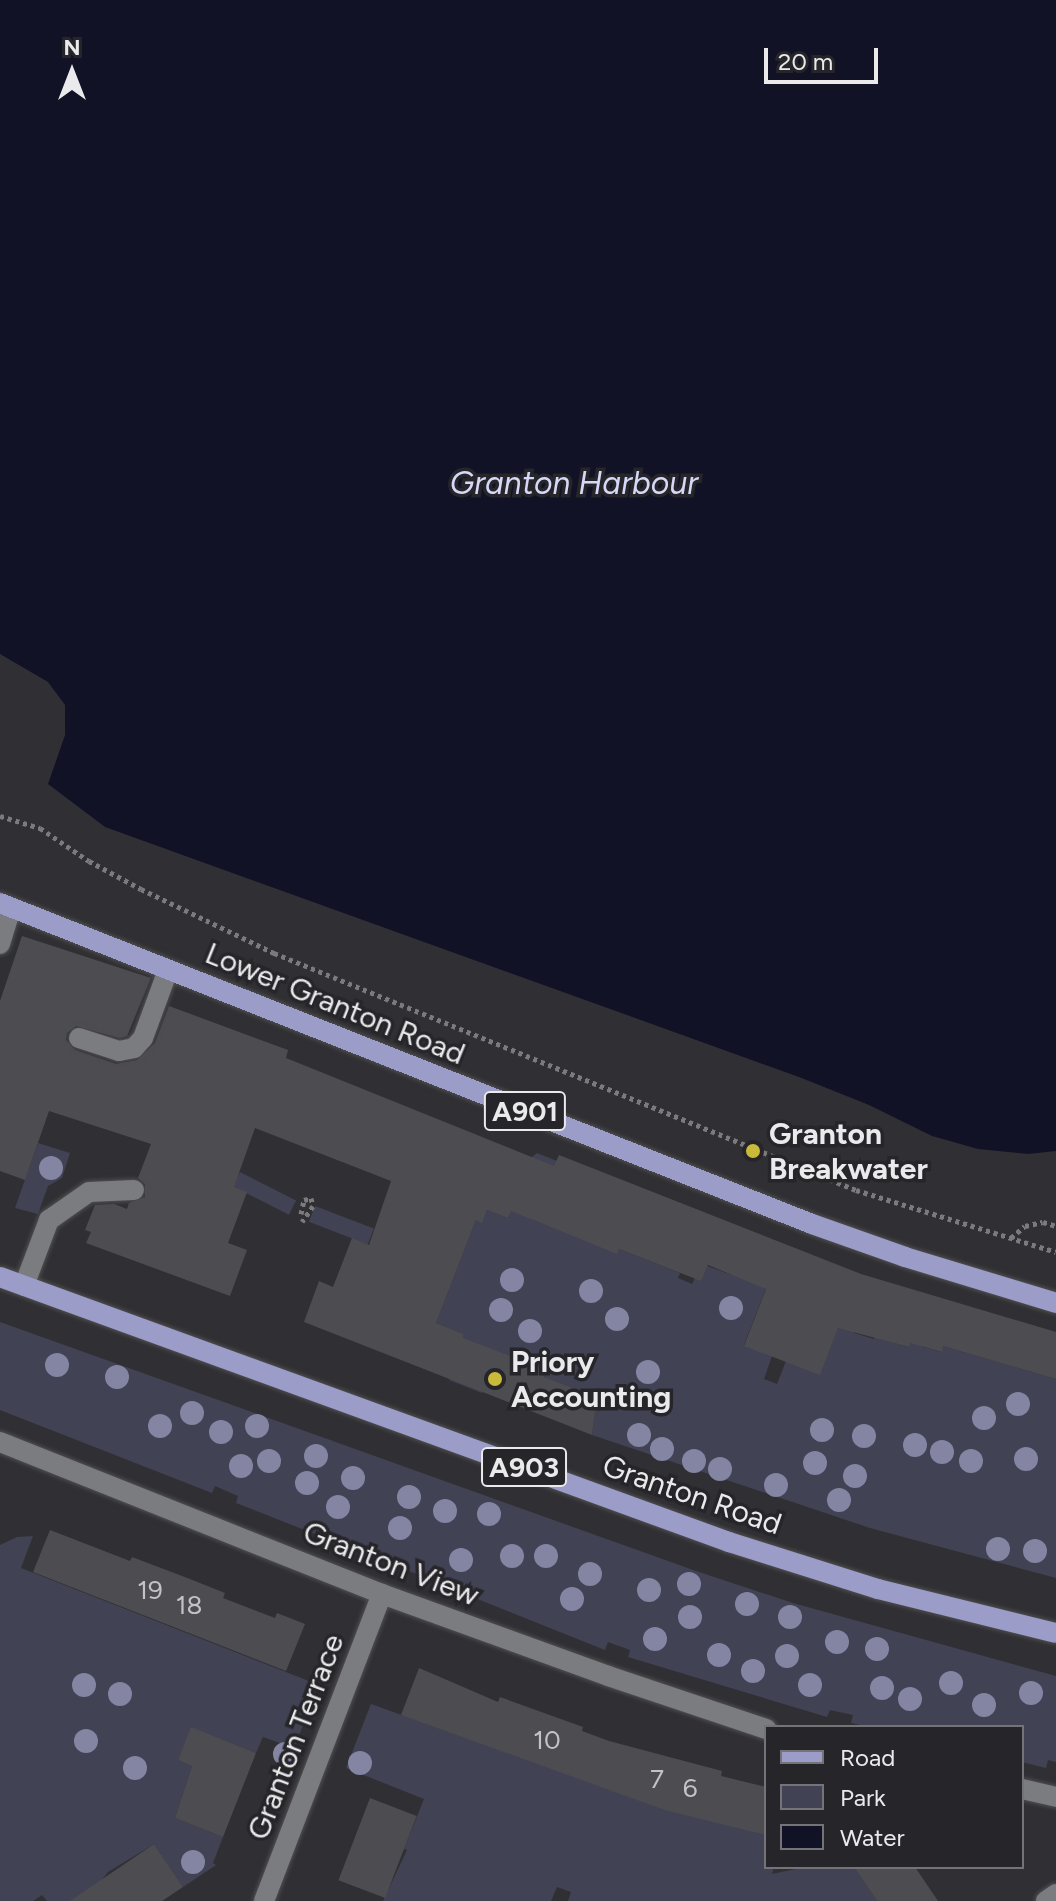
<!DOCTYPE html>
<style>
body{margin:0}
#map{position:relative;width:1056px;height:1901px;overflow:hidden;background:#303034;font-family:Figtree,sans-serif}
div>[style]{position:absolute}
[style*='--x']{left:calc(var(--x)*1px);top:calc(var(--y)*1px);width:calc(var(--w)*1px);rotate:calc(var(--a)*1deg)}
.green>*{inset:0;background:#414254;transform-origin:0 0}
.water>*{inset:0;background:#121227}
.building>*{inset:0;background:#4d4d51;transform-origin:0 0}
.path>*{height:5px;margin-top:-2.5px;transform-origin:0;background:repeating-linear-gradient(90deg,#7b7b7e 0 4px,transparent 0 8px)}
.roads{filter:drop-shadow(0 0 2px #4f4f51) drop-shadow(0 0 2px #4f4f51)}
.minor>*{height:20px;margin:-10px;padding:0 10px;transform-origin:10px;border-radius:10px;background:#7b7c80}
.major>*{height:20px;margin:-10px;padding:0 10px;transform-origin:10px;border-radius:10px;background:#9b9cc8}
.trees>*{width:24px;height:24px;margin:-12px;border-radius:50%;background:#8385a3}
.dots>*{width:22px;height:22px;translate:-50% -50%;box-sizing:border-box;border:4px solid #26262a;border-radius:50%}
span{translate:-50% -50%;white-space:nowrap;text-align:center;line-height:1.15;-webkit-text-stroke:7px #26262a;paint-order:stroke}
.number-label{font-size:26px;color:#c3c3c5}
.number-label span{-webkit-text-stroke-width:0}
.shield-label span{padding:2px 6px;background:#26262a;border:2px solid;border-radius:6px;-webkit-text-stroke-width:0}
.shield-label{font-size:28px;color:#eaeaec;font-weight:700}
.street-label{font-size:30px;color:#eaeaec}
.poi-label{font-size:30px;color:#eaeaec;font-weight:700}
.left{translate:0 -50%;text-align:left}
.water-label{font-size:32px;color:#d5d8f7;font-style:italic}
.legend{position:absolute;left:764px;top:1725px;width:260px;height:144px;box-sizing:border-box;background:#26262a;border:2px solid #747478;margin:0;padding:10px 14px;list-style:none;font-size:24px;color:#eaeaec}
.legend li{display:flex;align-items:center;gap:16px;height:40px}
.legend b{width:40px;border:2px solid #747478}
.north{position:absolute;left:32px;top:32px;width:80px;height:80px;-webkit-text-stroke:6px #26262a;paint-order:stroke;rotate:0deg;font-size:22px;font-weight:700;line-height:32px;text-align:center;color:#eaeaec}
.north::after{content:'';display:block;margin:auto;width:28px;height:36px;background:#eaeaec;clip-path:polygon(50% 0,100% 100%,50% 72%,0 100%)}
.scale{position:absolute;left:764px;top:48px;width:114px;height:36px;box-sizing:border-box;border:4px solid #eaeaec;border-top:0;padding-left:10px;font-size:24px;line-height:28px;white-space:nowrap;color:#eaeaec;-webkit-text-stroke:6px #26262a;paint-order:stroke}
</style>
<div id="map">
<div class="green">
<div style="clip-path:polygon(38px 1143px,70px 1153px,62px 1178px,48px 1186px,38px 1214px,15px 1208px)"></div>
<div style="clip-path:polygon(537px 1153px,557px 1161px,533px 1220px,616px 1253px,619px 1249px,680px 1273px,678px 1278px,692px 1284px,695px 1278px,701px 1280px,707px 1266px,732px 1275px,770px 1278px,744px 1345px,772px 1356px,764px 1379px,777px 1384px,786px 1361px,820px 1374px,840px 1322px,858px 1321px,854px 1333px,874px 1339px,878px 1327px,884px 1340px,908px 1347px,911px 1337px,923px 1347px,941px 1352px,943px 1346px,1056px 1379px,1056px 1578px,870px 1528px,592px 1435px,597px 1397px,544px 1377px,546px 1370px,485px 1386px,482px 1393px,449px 1380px,464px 1334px,436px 1323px,476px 1220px,482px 1222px,487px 1210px,508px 1218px,532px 1157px)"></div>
<div style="left:240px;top:1172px;width:63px;height:16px;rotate:27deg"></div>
<div style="left:315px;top:1206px;width:63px;height:17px;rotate:21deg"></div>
<div style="clip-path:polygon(0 1322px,696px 1571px,793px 1603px,1056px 1676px,1056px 1762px,1048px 1760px,1046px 1768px,1022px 1762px,1022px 1727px,869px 1727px,851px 1723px,853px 1715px,830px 1710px,827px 1717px,628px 1657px,630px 1650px,608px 1642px,605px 1650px,460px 1592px,462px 1585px,440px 1576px,437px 1582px,236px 1503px,238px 1496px,215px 1486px,212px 1493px,0 1410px)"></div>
<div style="clip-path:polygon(33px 1536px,21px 1568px,319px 1685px,294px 1748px,263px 1737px,256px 1753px,192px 1728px,178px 1760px,192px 1766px,175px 1818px,223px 1837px,213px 1863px,216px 1865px,183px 1887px,154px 1844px,108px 1872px,85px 1901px,47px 1901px,42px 1895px,33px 1901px,0 1901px,0 1545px,17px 1537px)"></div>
<div style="clip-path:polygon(371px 1704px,594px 1784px,766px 1835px,766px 1867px,774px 1867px,772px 1874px,805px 1867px,854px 1867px,877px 1901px,568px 1901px,571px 1892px,557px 1887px,551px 1901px,383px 1901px,407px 1850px,404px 1849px,424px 1799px,346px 1768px)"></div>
</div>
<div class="water">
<div style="clip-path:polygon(0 0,1056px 0,1056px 1151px,1028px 1154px,978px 1149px,932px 1136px,869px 1105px,799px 1077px,105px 827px,48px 784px,65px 735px,65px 705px,48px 682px,0 654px)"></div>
</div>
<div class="building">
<div style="clip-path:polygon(22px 936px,151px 978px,127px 1036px,120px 1038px,76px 1026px,67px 1033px,66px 1040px,75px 1050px,116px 1064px,137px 1060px,155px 1043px,169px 1006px,288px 1050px,286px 1058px,554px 1166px,559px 1155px,861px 1274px,1056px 1332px,1056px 1379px,943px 1346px,942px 1352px,910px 1343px,909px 1347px,838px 1328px,820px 1375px,744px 1346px,766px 1289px,708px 1265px,701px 1281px,619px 1249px,617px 1254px,511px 1211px,508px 1218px,487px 1210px,482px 1223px,476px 1220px,436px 1323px,464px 1334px,463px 1338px,546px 1370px,544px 1377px,597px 1397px,592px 1435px,304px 1322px,319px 1281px,333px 1287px,352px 1238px,369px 1245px,391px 1181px,255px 1128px,234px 1187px,247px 1192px,228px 1243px,247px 1250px,230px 1296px,86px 1243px,91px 1232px,85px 1230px,95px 1205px,114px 1204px,127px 1209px,129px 1203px,145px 1197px,145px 1184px,138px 1178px,151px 1144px,49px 1111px,25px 1180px,0 1171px,0 1001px)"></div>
<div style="clip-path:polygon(50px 1530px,130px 1561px,132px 1557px,190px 1579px,225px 1593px,223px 1598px,275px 1618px,277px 1613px,305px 1624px,286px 1671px,33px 1572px)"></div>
<div style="clip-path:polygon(419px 1668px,498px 1702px,500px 1697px,583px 1727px,582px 1731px,609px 1741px,722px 1771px,721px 1776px,766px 1787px,766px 1835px,665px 1810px,401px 1715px)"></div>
<div style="clip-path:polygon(191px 1727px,256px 1753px,223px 1837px,175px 1818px,192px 1766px,178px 1760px)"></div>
<div style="left:370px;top:1798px;width:50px;height:88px;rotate:21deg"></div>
<div style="clip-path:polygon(154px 1844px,183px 1887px,162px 1901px,70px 1901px)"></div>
<div style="clip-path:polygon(854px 1867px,915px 1867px,938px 1901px,877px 1901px)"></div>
</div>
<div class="path">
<div style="--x:0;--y:816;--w:42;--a:16.7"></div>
<div style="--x:40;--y:828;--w:59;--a:34"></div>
<div style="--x:89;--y:861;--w:59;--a:28.3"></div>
<div style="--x:141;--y:889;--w:148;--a:25.7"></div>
<div style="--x:274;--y:953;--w:628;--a:22.16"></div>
<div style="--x:856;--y:1190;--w:209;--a:17.2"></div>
<div style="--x:301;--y:1214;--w:14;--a:-78"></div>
<div style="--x:304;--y:1200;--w:7;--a:-16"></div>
<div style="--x:311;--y:1198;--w:8;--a:76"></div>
<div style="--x:313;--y:1206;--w:19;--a:125"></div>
<div style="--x:1011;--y:1238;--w:18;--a:-41"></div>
<div style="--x:1025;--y:1226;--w:18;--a:-13"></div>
<div style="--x:1043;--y:1222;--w:14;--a:17"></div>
</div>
<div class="roads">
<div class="minor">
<div style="--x:0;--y:944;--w:38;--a:-73"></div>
<div style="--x:79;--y:1038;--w:42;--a:18"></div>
<div style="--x:119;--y:1051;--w:15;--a:-11"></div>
<div style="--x:134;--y:1048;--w:13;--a:-48"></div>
<div style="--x:143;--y:1038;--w:72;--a:-69.8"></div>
<div style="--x:24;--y:1286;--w:71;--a:-69.3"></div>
<div style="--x:49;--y:1220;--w:49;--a:-35"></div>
<div style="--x:89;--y:1192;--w:45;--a:-2.5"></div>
<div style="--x:0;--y:1442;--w:411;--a:21.7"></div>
<div style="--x:382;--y:1594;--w:240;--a:19.9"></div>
<div style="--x:608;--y:1676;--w:167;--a:18.5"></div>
<div style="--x:1022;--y:1789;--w:35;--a:13"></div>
<div style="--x:264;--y:1901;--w:329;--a:-69"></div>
<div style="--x:1046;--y:1901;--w:12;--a:-35"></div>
</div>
<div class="major">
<div style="--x:0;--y:903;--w:873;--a:21.57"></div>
<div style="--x:812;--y:1224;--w:99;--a:19.5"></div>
<div style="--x:905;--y:1257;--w:158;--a:16.9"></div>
<div style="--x:0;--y:1277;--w:776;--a:19.98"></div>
<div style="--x:729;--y:1542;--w:156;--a:17.5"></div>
<div style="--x:878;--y:1589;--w:183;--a:13.9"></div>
</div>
</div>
<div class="trees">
<div style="left:51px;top:1168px"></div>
<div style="left:512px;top:1280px"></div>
<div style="left:591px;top:1291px"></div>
<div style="left:731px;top:1308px"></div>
<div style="left:501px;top:1310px"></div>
<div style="left:617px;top:1319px"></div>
<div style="left:530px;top:1331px"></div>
<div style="left:57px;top:1365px"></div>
<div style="left:648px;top:1372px"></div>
<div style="left:117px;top:1377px"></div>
<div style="left:1018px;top:1404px"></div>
<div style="left:192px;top:1413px"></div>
<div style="left:984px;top:1418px"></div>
<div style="left:160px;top:1426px"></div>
<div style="left:257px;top:1426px"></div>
<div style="left:822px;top:1430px"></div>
<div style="left:221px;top:1432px"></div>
<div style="left:639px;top:1435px"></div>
<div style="left:864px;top:1436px"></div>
<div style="left:915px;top:1445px"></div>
<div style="left:662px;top:1449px"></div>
<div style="left:942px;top:1452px"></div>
<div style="left:316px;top:1456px"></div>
<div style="left:1026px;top:1459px"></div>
<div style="left:269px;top:1461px"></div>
<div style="left:694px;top:1461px"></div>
<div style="left:971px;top:1461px"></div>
<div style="left:815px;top:1463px"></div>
<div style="left:241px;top:1466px"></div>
<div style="left:720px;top:1469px"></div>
<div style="left:855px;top:1476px"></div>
<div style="left:353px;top:1478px"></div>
<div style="left:307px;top:1483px"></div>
<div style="left:776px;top:1485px"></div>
<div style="left:409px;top:1497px"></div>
<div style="left:839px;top:1500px"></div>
<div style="left:338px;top:1507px"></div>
<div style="left:445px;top:1511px"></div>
<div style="left:489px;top:1514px"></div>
<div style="left:400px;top:1528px"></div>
<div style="left:998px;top:1549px"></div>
<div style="left:1035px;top:1551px"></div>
<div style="left:512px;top:1556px"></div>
<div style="left:546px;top:1556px"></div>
<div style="left:461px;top:1560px"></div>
<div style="left:590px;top:1574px"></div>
<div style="left:689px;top:1584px"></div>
<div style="left:649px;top:1590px"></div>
<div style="left:572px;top:1599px"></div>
<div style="left:747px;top:1604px"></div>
<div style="left:690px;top:1617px"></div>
<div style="left:790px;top:1617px"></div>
<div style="left:655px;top:1639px"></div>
<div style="left:837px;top:1642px"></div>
<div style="left:877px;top:1649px"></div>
<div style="left:719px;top:1655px"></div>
<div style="left:787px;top:1656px"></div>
<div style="left:753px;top:1671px"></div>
<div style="left:951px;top:1683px"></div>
<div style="left:84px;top:1685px"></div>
<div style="left:810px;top:1685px"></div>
<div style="left:882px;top:1688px"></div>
<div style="left:1031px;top:1693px"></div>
<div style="left:120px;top:1694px"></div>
<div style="left:910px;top:1699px"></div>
<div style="left:984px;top:1705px"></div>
<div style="left:86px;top:1741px"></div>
<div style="left:285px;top:1754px"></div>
<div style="left:360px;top:1763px"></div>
<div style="left:135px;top:1768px"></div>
<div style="left:193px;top:1862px"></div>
</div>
<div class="dots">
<div style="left:753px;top:1151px;background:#c9ba3a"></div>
<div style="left:495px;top:1379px;background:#c9ba3a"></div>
</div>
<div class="number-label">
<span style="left:150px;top:1591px">19</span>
<span style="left:189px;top:1606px">18</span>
<span style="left:547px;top:1741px">10</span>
<span style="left:657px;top:1780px">7</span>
<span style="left:690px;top:1789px">6</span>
</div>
<div class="shield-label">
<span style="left:525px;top:1111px">A901</span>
<span style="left:524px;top:1467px">A903</span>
</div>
<div class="street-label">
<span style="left:335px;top:1004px;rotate:22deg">Lower Granton Road</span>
<span style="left:692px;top:1495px;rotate:19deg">Granton Road</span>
<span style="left:391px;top:1564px;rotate:21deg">Granton View</span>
<span style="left:296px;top:1737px;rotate:-69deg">Granton Terrace</span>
</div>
<div class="poi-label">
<span class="left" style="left:769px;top:1151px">Granton<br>Breakwater</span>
<span class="left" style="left:511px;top:1379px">Priory<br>Accounting</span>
</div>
<div class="water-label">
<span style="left:574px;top:483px">Granton Harbour</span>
</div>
<ul class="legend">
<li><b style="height:10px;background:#9b9cc8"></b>Road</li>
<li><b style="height:22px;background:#414254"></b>Park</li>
<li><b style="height:22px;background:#121227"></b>Water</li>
</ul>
<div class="north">N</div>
<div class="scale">20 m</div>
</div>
